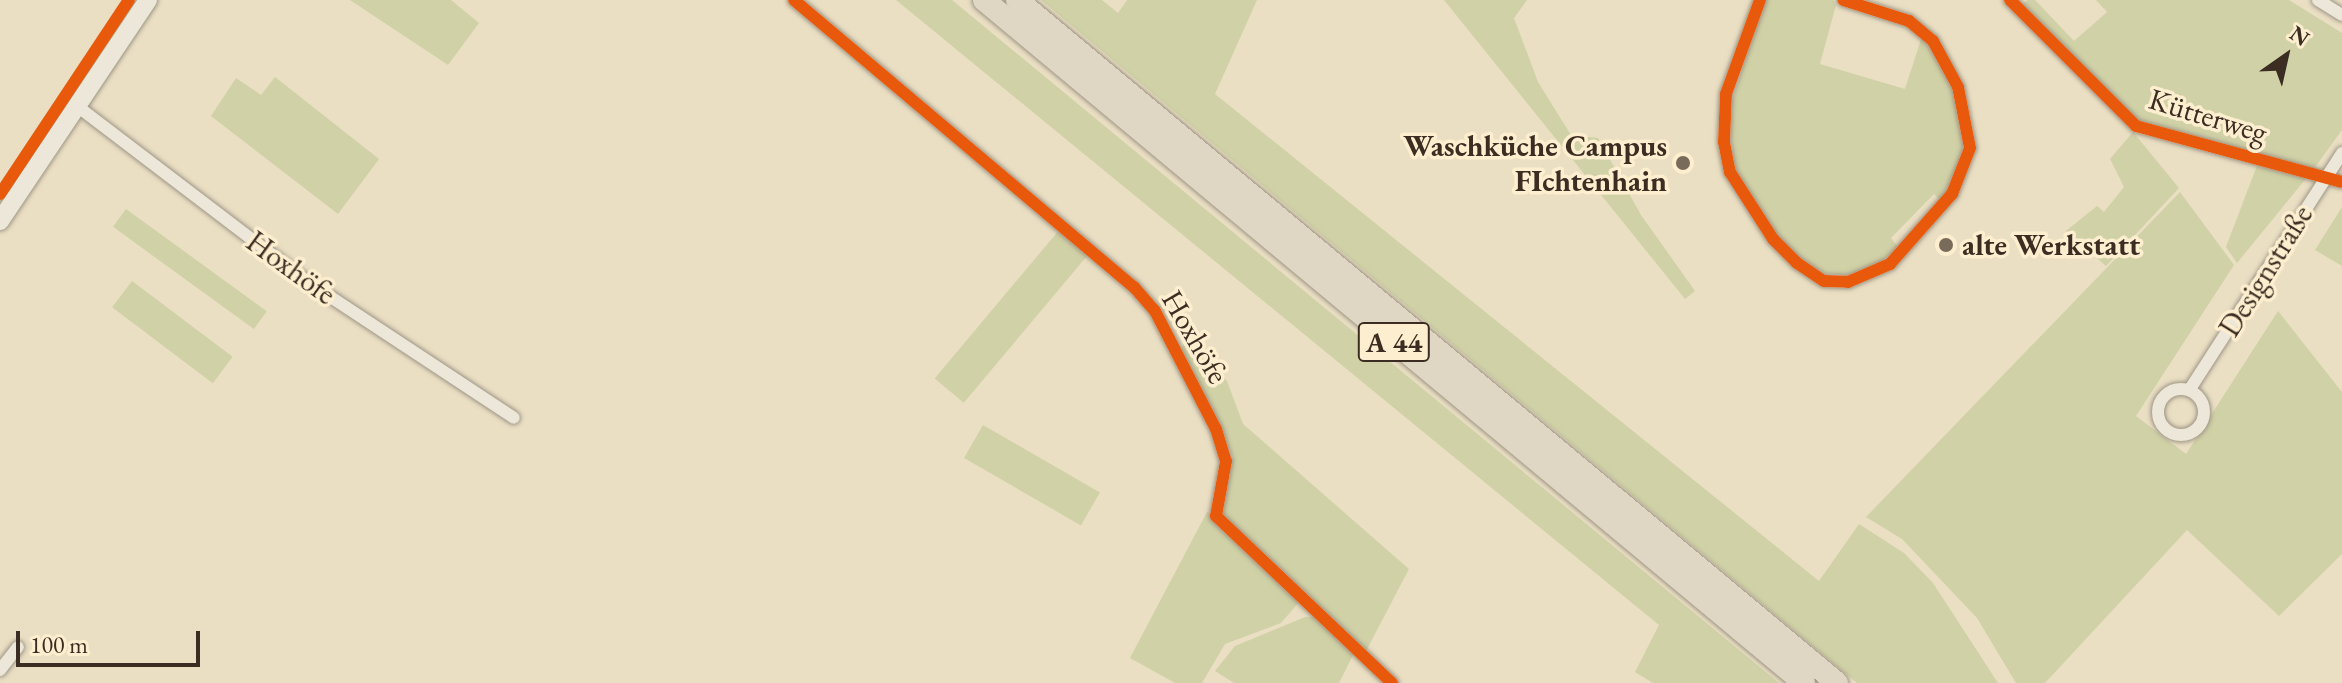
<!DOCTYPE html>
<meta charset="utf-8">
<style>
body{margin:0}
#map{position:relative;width:2342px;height:683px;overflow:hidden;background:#eadfc3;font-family:"EB Garamond",serif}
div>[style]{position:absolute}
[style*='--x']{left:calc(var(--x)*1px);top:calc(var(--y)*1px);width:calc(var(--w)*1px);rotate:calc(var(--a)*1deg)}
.green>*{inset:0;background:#d0d1a6;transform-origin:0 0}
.roads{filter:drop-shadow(0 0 2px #9e9585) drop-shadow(0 0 2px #9e9585)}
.minor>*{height:12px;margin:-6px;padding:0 6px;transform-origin:6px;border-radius:6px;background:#ede7d9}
.minor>.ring{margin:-6px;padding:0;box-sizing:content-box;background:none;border:12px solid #ede7d9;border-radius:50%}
.secondary>*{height:18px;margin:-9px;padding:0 9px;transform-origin:9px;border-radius:9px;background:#ede7d9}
.motorway>*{height:22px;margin:-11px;padding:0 11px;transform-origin:11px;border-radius:11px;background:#e0d6c4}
.cycleway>*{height:12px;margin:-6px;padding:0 6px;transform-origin:6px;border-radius:6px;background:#e8590c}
.dots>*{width:22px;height:22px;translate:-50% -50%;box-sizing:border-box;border:4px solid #fceece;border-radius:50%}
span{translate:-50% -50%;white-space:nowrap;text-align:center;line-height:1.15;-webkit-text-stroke:7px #fceece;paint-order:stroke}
.shield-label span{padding:2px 6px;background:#fceece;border:2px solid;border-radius:6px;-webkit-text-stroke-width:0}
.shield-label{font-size:28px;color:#3b2d22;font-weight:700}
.street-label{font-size:30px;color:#3b2d22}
.poi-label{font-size:30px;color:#3b2d22;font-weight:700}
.right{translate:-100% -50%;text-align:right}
.left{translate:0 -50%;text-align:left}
.north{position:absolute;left:2246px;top:16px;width:80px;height:80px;-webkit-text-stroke:6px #fceece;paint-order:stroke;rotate:34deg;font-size:22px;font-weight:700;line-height:32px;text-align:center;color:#3b2d22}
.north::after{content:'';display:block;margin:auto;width:28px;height:36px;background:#3b2d22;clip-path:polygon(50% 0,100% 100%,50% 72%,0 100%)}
.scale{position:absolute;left:16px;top:631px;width:184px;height:36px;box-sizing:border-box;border:4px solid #3b2d22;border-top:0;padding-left:10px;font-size:24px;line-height:28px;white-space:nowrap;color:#3b2d22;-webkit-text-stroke:6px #fceece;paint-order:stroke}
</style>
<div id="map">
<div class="green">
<div style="clip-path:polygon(123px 0,139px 0,0 209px,0 183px)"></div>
<div style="clip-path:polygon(350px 0,451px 0,479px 23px,448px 65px)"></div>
<div style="clip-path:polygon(896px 0,952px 0,1779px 683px,1653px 683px,1635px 672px,1659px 625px)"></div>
<div style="clip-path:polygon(1041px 0,1102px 0,1118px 13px,1127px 0,1257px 0,1215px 94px,1819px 581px,1859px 524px,1904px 553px,1933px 583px,1998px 683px,1857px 683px)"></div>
<div style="clip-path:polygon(1444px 0,1527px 0,1514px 18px,1538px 82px,1571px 135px,1598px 138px,1641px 215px,1695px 291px,1685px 299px)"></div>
<div style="clip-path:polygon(1765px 0,1833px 0,1836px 5px,1820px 64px,1905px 89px,1922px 36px,1956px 95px,1965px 137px,1962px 167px,1941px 201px,1934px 194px,1891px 238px,1898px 247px,1876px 267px,1849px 275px,1825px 273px,1802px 261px,1776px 234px,1735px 169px,1728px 114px)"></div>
<div style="clip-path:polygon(2028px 0,2035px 0,2074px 41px,2107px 12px,2096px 0,2289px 0,2342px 33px,2342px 130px,2313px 170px,2139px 123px,2021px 5px)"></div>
<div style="clip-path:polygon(275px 77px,379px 159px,338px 214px,211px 116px,236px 78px,261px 95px)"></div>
<div style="clip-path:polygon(2133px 132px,2179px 188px,2106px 266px,2066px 231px,2097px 206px,2104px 212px,2124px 187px,2110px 159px)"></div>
<div style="clip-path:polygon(2258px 163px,2308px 176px,2237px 263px,2226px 247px)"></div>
<div style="clip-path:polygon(2180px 192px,2234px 265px,2136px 416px,2186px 454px,2278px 311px,2342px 392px,2342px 554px,2279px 616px,2187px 530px,2045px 683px,2016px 683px,1977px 618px,1902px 539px,1866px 517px)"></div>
<div style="clip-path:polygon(2342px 207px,2342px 266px,2315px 250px)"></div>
<div style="left:126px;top:209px;width:174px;height:22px;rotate:36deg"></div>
<div style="left:1060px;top:229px;width:38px;height:195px;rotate:40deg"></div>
<div style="left:132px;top:281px;width:126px;height:33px;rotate:37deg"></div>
<div style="clip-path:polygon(1189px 336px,1227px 381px,1243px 424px,1409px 569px,1365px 653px,1219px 510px,1233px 457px,1181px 348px)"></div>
<div style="left:983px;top:425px;width:135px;height:38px;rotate:30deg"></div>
<div style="clip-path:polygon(1207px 512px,1299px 602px,1281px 623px,1225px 644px,1202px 683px,1175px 683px,1130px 658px)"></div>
<div style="clip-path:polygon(1305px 617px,1315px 617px,1353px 655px,1339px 683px,1234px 683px,1215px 671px,1235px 646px)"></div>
</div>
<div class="roads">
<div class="minor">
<div style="--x:794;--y:0;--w:445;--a:40.2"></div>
<div style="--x:1134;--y:287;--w:32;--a:49"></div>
<div style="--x:1155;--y:311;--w:133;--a:62.7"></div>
<div style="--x:1216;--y:429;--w:34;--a:73"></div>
<div style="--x:1226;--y:461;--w:56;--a:100.3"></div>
<div style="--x:1216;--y:516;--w:243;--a:43.5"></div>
<div style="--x:1760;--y:0;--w:100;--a:109.9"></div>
<div style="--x:1726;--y:94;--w:48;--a:92.4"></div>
<div style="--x:1724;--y:142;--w:31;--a:79"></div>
<div style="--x:1730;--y:172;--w:80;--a:57.3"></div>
<div style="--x:1773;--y:239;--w:34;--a:45"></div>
<div style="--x:1797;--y:263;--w:32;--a:34"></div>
<div style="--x:1824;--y:281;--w:24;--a:2"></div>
<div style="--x:1848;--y:282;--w:46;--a:-23.2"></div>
<div style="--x:1890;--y:264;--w:94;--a:-48.5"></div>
<div style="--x:1952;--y:194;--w:49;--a:-68.6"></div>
<div style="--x:1970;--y:148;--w:62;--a:-101.1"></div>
<div style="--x:1958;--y:87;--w:52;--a:-118.5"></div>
<div style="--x:1933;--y:41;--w:31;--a:-140"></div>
<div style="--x:1909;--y:21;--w:69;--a:-162.3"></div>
<div style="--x:2010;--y:0;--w:178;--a:45"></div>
<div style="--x:2136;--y:126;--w:213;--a:15.2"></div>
<div style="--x:2318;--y:0;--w:28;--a:32"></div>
<div style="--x:77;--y:106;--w:287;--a:37.3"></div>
<div style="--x:305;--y:280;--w:250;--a:33.4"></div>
<div class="ring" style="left:2158px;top:389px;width:34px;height:34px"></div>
<div style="--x:2190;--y:389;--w:281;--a:-57.2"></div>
<div style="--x:0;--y:670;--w:29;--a:-52"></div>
</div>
<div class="secondary">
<div style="--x:0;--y:221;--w:266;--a:-56.2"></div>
</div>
<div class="motorway">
<div style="--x:984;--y:0;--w:1067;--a:39.79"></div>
<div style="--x:1017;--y:0;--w:1067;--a:39.79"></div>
</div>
</div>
<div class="cycleway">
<div style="--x:794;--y:0;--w:445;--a:40.2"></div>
<div style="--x:1134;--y:287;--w:32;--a:49"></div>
<div style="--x:1155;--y:311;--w:133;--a:62.7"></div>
<div style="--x:1216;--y:429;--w:34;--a:73"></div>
<div style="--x:1226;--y:461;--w:56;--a:100.3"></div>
<div style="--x:1216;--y:516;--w:243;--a:43.5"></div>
<div style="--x:1760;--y:0;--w:100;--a:109.9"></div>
<div style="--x:1726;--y:94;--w:48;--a:92.4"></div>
<div style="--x:1724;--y:142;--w:31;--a:79"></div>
<div style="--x:1730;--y:172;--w:80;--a:57.3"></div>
<div style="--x:1773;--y:239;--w:34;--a:45"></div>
<div style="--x:1797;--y:263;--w:32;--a:34"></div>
<div style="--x:1824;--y:281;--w:24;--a:2"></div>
<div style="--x:1848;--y:282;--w:46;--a:-23.2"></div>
<div style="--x:1890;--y:264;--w:94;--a:-48.5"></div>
<div style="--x:1952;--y:194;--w:49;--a:-68.6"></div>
<div style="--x:1970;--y:148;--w:62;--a:-101.1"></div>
<div style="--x:1958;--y:87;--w:52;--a:-118.5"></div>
<div style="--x:1933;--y:41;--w:31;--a:-140"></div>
<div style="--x:1909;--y:21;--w:69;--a:-162.3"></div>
<div style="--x:2010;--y:0;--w:178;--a:45"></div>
<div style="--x:2136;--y:126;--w:213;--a:15.2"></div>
<div style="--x:0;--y:194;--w:233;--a:-56.4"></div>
</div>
<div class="dots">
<div style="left:1683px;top:163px;background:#786b5a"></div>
<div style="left:1946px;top:245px;background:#786b5a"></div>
</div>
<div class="shield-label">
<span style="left:1394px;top:342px">A 44</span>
</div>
<div class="street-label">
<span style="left:2208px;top:116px;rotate:17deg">Kütterweg</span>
<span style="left:291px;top:268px;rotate:36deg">Hoxhöfe</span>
<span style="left:2266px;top:271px;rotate:-58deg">Designstraße</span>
<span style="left:1195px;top:337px;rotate:60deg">Hoxhöfe</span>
</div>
<div class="poi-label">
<span class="right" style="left:1667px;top:163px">Waschküche Campus<br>FIchtenhain</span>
<span class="left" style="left:1962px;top:245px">alte Werkstatt</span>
</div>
<div class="north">N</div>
<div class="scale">100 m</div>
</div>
